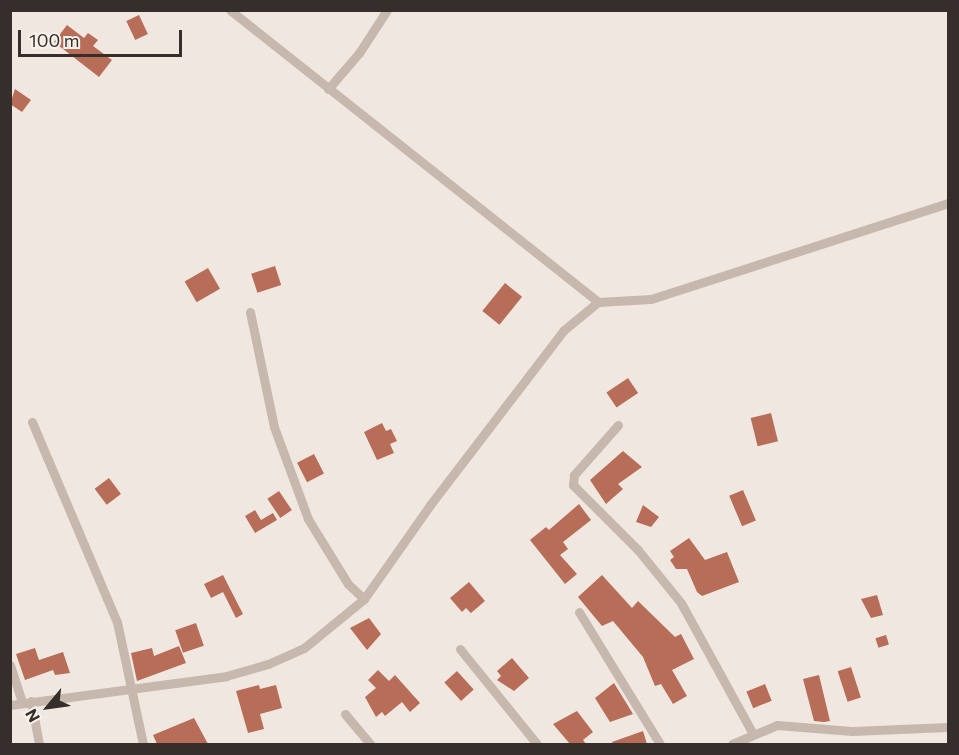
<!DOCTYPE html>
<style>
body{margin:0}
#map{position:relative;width:959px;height:755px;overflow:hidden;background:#f0e8e0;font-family:Commissioner,sans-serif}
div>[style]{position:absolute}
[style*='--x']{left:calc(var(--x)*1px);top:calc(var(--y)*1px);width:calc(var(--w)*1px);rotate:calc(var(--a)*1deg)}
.building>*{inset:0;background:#b76d57;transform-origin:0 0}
.street>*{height:9px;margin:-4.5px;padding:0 4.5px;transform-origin:4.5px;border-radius:4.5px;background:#c7b8ad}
span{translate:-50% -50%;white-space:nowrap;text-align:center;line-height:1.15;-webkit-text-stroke:4.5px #f8f2ec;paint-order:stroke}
.frame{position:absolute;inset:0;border:12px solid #362e2b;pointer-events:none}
.north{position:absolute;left:18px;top:677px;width:60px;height:60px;-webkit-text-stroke:4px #f8f2ec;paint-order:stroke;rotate:241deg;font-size:16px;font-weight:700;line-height:24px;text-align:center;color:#362e2b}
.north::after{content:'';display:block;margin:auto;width:21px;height:27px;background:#362e2b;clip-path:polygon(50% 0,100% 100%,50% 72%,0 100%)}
.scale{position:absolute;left:18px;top:30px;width:164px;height:27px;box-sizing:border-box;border:3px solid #362e2b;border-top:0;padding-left:8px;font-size:18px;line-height:21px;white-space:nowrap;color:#362e2b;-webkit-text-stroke:4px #f8f2ec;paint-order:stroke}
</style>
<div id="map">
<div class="building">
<div style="left:139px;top:15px;width:21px;height:14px;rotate:65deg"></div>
<div style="clip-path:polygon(67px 25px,84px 38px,88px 33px,98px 40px,93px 46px,112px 60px,99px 77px,54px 42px)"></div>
<div style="clip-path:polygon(15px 89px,31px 100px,22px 112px,10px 104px)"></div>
<div style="left:275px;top:266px;width:20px;height:25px;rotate:72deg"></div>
<div style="left:208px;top:268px;width:24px;height:27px;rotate:60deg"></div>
<div style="left:505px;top:283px;width:22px;height:36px;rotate:39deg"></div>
<div style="left:628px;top:378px;width:18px;height:26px;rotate:56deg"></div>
<div style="left:771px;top:413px;width:29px;height:21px;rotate:76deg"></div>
<div style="clip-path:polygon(382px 423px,386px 431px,391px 429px,397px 441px,390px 444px,394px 453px,377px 460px,364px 432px)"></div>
<div style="clip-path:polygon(623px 451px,642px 467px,618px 484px,623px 489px,606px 504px,590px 480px)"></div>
<div style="left:314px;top:454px;width:22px;height:19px;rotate:63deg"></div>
<div style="left:109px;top:478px;width:20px;height:18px;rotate:53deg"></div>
<div style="left:743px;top:490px;width:33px;height:15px;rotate:67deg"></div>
<div style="left:279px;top:491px;width:23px;height:14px;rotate:56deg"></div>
<div style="clip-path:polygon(579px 504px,591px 520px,563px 542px,568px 549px,560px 555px,577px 574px,565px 584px,530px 540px,546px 527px,549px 530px)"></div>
<div style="clip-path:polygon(643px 505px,659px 517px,651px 527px,636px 522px)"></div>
<div style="clip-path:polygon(255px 510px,261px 520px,273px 513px,277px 520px,255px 533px,245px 516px)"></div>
<div style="clip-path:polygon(689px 538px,705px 560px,727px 552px,739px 582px,702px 596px,697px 592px,687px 569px,676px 569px,670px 560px,674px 557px,670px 551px)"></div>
<div style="clip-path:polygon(223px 575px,243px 614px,236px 618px,223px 592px,211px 598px,204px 584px)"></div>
<div style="clip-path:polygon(602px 575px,632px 608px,638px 601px,675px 637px,681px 634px,694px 659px,672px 670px,687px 696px,673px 704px,661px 684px,655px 686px,643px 657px,613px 621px,602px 626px,578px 597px)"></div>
<div style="clip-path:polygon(469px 582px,485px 601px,471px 613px,466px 608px,462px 612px,450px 598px)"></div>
<div style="clip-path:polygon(877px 595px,883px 615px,871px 618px,861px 599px)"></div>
<div style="clip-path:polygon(369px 618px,381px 634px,367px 650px,350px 628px)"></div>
<div style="left:196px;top:623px;width:24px;height:22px;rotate:71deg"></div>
<div style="left:886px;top:635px;width:10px;height:11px;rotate:73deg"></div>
<div style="clip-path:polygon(179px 646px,186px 663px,137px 681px,131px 653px,152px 648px,154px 656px)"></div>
<div style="clip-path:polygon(35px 648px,39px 660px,63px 652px,70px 673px,55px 675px,53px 670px,25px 680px,16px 654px)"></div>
<div style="clip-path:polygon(512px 658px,529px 678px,514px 691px,497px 680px,501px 676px,497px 671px)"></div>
<div style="left:851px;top:667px;width:32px;height:14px;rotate:72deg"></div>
<div style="clip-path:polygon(378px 670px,389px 681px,395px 675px,420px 703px,410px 712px,402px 702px,385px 716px,382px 712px,376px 717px,365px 697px,376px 688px,368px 680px)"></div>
<div style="left:457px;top:671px;width:25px;height:17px;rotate:48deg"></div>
<div style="clip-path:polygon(819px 675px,830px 721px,824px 722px,814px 721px,803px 679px)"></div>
<div style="clip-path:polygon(614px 683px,633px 714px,610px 722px,595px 698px)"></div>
<div style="left:765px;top:684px;width:18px;height:20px;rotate:68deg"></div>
<div style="clip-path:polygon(259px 685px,260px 689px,276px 685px,282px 708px,260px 714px,264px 729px,248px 733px,236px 691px)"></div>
<div style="clip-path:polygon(577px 711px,593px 732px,583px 740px,586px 744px,570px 744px,553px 724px)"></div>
<div style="clip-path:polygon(194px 718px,208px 744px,157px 744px,153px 735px)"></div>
<div style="clip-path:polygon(643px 731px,647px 744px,613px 744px,612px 742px)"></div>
</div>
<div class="street">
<div style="--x:230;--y:10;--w:470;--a:38.4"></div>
<div style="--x:598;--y:302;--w:53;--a:-3.2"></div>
<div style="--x:651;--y:299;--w:312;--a:-17.9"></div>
<div style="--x:328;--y:89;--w:48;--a:-49.3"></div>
<div style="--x:359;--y:53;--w:51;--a:-56.9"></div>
<div style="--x:250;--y:312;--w:117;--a:78.2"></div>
<div style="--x:274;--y:427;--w:98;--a:69.7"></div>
<div style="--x:308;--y:519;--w:76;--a:58.4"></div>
<div style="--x:348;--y:584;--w:22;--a:43"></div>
<div style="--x:32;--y:422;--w:217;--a:67"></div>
<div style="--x:117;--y:622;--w:125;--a:78"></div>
<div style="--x:618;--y:425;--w:67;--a:131.3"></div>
<div style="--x:574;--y:475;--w:10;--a:96"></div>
<div style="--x:573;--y:485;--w:92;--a:45"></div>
<div style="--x:638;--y:550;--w:68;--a:50.9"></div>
<div style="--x:681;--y:603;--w:149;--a:61.2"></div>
<div style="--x:579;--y:612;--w:155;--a:58.5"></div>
<div style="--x:460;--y:649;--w:122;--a:51"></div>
<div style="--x:10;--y:665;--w:40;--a:72"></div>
<div style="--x:31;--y:701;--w:44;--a:79.5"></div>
<div style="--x:10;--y:705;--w:218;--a:-7.6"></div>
<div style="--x:226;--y:676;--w:44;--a:-15.9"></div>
<div style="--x:268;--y:664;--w:39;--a:-24"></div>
<div style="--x:304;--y:648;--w:77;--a:-39.2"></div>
<div style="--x:364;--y:599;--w:115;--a:-54.9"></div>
<div style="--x:430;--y:505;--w:220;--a:-52.6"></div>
<div style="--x:564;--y:330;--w:44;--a:-39.5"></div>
<div style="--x:345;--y:714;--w:39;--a:50"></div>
<div style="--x:732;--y:744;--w:49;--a:-22.9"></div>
<div style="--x:777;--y:725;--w:75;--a:4.6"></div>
<div style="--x:852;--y:731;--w:96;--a:-2.4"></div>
</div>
<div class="frame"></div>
<div class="north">N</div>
<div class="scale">100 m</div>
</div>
